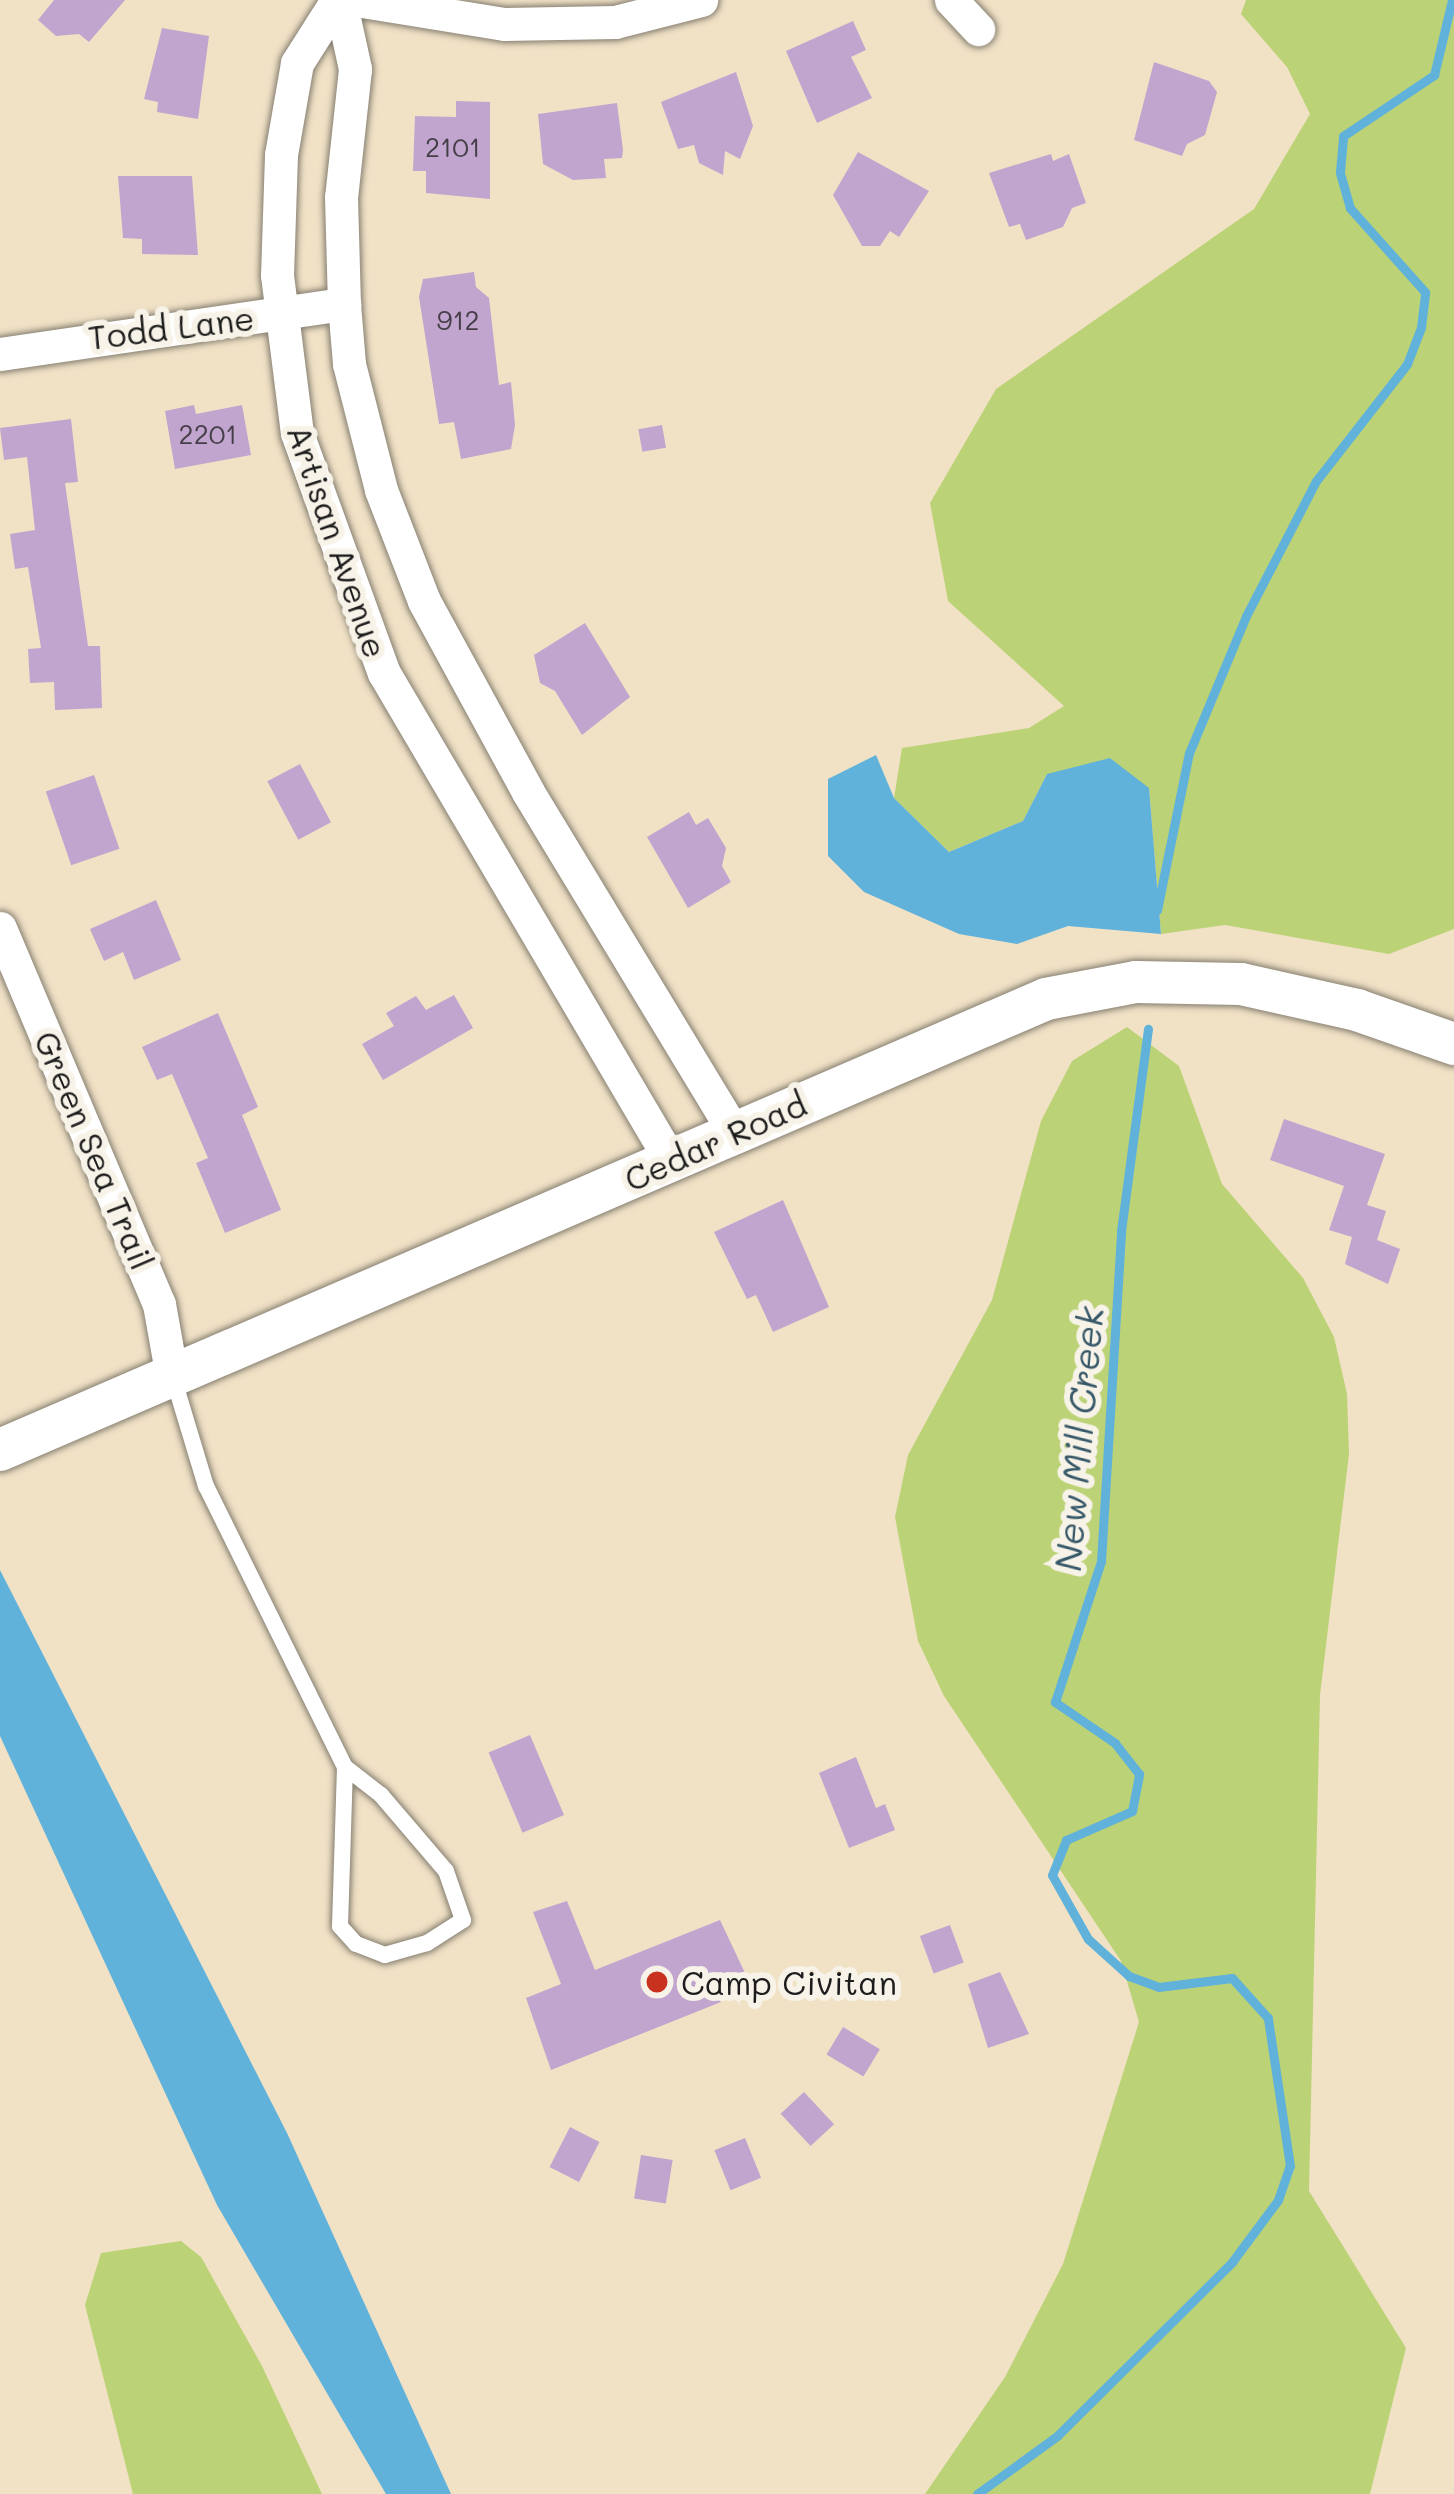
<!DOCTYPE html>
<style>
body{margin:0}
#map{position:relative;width:1454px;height:2494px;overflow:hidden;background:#f1e2c6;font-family:Mali,sans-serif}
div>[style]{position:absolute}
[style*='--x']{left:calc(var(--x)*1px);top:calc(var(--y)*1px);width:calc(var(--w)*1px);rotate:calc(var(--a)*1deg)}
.green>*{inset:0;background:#bcd276}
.water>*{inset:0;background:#60b2db}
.stream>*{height:9px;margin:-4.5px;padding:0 4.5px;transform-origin:4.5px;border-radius:4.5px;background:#60b2db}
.building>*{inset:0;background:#c1a5ce;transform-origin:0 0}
.roads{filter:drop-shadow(0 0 3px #867f71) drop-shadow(0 0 3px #867f71)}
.service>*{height:16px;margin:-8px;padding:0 8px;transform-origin:8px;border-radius:8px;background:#fff}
.minor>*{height:33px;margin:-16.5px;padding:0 16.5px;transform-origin:16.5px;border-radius:16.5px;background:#fff}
.tertiary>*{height:42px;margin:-21px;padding:0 21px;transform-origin:21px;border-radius:21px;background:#fff}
.dots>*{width:33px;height:33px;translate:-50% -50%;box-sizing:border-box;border:6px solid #f7f3e8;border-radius:50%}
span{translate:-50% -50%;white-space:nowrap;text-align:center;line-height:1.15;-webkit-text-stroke:12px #f7f3e8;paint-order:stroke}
.number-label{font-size:27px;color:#453e48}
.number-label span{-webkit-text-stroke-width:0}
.street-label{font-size:33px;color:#1c1c1c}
.poi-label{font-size:33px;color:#1c1c1c}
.left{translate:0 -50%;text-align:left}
.water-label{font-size:36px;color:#375868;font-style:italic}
</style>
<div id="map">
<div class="green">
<div style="clip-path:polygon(1246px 0,1454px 0,1454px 929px,1389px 954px,1225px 925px,1161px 934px,1149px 789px,1047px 774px,1023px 821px,949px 852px,894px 798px,902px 748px,1029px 728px,1064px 706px,948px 601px,930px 503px,996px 389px,1254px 209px,1310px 114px,1287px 67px,1241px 14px)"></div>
<div style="clip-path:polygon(1127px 1027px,1179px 1066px,1222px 1184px,1303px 1278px,1334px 1337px,1347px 1394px,1349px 1454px,1320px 1695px,1309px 2191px,1406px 2348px,1370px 2494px,925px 2494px,1005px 2377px,1063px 2264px,1139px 2022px,1121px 1961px,944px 1696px,918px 1641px,895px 1517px,908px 1455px,992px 1300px,1041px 1121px,1072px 1061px)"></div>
<div style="clip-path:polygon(181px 2241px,201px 2257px,262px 2366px,322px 2494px,133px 2494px,85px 2305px,101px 2253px)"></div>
</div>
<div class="water">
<div style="clip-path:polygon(876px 755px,894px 798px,949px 852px,1023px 821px,1047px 774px,1110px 758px,1149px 788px,1161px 934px,1068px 926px,1017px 944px,959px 934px,864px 892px,828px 856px,828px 779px)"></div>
<div style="clip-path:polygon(0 1570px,287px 2133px,451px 2494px,386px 2494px,217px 2205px,0 1736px)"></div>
</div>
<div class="stream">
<div style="--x:1157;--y:910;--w:160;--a:-78.5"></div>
<div style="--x:1189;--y:753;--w:148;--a:-67.4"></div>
<div style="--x:1246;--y:616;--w:152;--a:-62.6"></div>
<div style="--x:1316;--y:481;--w:148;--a:-52.1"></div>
<div style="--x:1407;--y:364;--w:40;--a:-69"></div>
<div style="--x:1421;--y:327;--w:35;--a:-83"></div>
<div style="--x:1425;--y:292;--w:113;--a:-131.8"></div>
<div style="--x:1350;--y:208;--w:37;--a:-106"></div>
<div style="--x:1340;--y:172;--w:36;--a:-85"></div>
<div style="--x:1343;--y:136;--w:110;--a:-33.8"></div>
<div style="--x:1434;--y:75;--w:77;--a:-76.5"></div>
<div style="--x:977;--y:2494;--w:99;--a:-35.9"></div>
<div style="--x:1057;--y:2436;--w:247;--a:-44.8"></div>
<div style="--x:1232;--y:2262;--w:77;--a:-53.4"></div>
<div style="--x:1278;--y:2200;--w:36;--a:-71"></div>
<div style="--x:1290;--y:2166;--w:150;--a:-98.5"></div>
<div style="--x:1268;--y:2018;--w:54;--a:-132"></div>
<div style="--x:1232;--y:1978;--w:74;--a:173"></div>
<div style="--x:1159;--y:1987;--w:32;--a:-160"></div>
<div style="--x:1129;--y:1976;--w:55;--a:-137.9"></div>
<div style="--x:1088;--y:1939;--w:73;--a:-119.4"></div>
<div style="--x:1052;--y:1875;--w:38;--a:-68"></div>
<div style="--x:1066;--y:1840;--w:72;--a:-23.7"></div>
<div style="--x:1132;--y:1811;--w:38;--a:-79"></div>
<div style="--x:1139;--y:1774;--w:39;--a:-128"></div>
<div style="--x:1115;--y:1743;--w:73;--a:-145.7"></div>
<div style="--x:1055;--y:1702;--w:148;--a:-71.9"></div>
<div style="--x:1101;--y:1561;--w:331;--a:-86.5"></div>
<div style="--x:1121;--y:1231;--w:204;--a:-82.4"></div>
</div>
<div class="building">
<div style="clip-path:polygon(54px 0,125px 0,89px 42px,79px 34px,56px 36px,38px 20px)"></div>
<div style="clip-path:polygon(853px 21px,866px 50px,851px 57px,872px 98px,817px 123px,786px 51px)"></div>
<div style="clip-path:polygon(162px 28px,209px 36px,198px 119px,157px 112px,158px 102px,144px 99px)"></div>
<div style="clip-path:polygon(1154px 62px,1209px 81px,1217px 92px,1205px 135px,1187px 144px,1182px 156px,1134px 140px)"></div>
<div style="clip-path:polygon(736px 72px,753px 126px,740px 159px,725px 151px,723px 175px,699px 163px,694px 145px,678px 149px,661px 102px)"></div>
<div style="clip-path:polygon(456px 101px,490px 102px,490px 199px,426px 193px,426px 171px,413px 171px,415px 116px,456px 117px)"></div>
<div style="clip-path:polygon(617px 103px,623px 150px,622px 158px,604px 159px,606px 178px,573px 180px,543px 164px,538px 114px)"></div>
<div style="clip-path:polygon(858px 152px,929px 191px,899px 237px,890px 231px,880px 246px,862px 246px,833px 195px)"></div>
<div style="clip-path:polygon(1051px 154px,1053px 161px,1069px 154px,1086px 203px,1072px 208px,1063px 227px,1026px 240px,1020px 224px,1009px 227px,989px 173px)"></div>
<div style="clip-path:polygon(118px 176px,192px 176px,198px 255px,142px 254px,142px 239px,123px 238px)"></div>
<div style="clip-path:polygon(474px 272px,476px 287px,489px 298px,499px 385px,511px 382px,515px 425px,511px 449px,461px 459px,454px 422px,439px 424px,419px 297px,423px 279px)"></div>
<div style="clip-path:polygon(194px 405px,196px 414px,242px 405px,251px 455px,175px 469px,165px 411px)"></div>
<div style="clip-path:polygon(71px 419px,78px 482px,65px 483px,88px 646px,100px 646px,102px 708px,55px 710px,54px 682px,30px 683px,28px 649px,41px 648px,28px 567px,15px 569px,10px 534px,35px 530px,27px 457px,4px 460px,0 428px)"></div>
<div style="left:662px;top:425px;width:23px;height:24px;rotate:80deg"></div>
<div style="clip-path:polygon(585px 623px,630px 697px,582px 735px,555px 691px,540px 683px,534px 655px)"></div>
<div style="left:300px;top:764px;width:66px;height:37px;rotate:62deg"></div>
<div style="left:94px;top:775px;width:78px;height:51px;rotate:71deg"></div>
<div style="clip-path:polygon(689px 812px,696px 825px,708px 818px,726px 848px,722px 866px,731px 882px,688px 908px,647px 837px)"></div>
<div style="clip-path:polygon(156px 900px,181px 960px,134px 980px,123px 952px,104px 961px,90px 929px)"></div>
<div style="clip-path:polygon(454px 995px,473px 1028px,383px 1080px,362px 1044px,394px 1026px,386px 1013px,416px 996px,426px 1010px)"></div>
<div style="clip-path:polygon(218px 1013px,258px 1107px,242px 1115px,281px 1210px,225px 1233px,196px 1163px,208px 1158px,172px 1074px,157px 1080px,142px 1047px)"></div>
<div style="clip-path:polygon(1284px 1119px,1385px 1154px,1367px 1205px,1386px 1211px,1377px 1240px,1400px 1249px,1388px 1284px,1345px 1264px,1352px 1237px,1329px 1230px,1344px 1186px,1270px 1160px)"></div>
<div style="clip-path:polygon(783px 1200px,829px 1307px,773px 1332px,756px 1295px,747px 1299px,714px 1232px)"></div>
<div style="left:530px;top:1735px;width:87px;height:45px;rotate:67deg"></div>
<div style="clip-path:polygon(856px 1757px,876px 1808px,885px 1804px,895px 1830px,849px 1848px,819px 1773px)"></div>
<div style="clip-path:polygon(567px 1901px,595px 1970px,720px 1920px,753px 1990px,728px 1999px,708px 1988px,721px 2002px,551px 2070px,526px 1998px,561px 1984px,533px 1912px)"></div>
<div style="left:950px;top:1925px;width:40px;height:32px;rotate:70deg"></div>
<div style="clip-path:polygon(1000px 1972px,1029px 2034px,988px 2048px,968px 1984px)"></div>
<div style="left:843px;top:2027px;width:43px;height:32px;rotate:31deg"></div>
<div style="left:804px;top:2092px;width:44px;height:32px;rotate:47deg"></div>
<div style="left:570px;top:2127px;width:33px;height:45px;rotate:27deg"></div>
<div style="left:745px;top:2138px;width:43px;height:33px;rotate:68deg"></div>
<div style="left:641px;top:2155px;width:32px;height:44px;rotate:9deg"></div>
</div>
<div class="roads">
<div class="service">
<div style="--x:173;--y:1377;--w:114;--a:73.2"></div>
<div style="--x:206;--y:1486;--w:313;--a:63.7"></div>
<div style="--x:345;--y:1767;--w:46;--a:37.9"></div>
<div style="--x:381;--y:1795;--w:100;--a:49.5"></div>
<div style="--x:446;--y:1871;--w:52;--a:70.9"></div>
<div style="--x:463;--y:1920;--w:43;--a:147.4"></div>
<div style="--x:427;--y:1943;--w:44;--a:164.1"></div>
<div style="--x:385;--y:1955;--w:31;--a:-159"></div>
<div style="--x:356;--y:1944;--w:24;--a:-132"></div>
<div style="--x:340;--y:1926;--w:159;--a:-88.2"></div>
</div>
<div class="minor">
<div style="--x:337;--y:0;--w:75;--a:122.4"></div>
<div style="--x:297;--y:63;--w:93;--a:99.9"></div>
<div style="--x:281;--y:155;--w:120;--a:91.9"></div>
<div style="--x:277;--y:275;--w:159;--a:82.8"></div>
<div style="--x:297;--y:433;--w:255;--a:70.1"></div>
<div style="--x:384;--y:673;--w:566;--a:59.54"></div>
<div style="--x:340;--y:0;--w:71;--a:77.7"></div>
<div style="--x:355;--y:69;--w:129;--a:96.2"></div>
<div style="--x:341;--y:197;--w:107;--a:88.4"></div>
<div style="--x:344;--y:304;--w:60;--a:85.2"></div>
<div style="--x:349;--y:364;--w:130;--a:75.7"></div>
<div style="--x:381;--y:490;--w:119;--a:68.8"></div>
<div style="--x:424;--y:601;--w:217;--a:61.4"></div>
<div style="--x:528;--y:792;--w:400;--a:58.8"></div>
<div style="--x:356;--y:0;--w:150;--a:9.2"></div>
<div style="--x:504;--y:24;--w:111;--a:-1"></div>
<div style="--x:615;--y:22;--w:89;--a:-14.3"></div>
<div style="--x:951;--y:0;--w:40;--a:47"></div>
<div style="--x:0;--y:354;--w:348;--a:-8.3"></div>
<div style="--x:0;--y:928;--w:408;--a:67.1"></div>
<div style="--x:159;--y:1304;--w:74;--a:79.9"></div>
</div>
<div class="tertiary">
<div style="--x:0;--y:1450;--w:1139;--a:-23.32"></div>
<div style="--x:1046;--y:999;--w:92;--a:-10.7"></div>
<div style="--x:1136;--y:982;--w:105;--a:1.1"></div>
<div style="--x:1241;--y:984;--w:119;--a:12.6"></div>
<div style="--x:1357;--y:1010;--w:103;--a:19.3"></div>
</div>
</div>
<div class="dots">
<div style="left:657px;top:1982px;background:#c8321e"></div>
</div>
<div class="number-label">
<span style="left:453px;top:147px">2101</span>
<span style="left:458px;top:320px">912</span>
<span style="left:208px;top:434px">2201</span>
</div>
<div class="street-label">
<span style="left:171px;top:327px;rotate:-7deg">Todd Lane</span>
<span style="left:338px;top:541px;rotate:71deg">Artisan Avenue</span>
<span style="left:715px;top:1141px;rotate:-24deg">Cedar Road</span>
<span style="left:95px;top:1150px;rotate:67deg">Green Sea Trail</span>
</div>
<div class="poi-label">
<span class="left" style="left:681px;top:1982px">Camp Civitan</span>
</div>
<div class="water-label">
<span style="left:1078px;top:1439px;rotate:-85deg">New Mill Creek</span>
</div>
</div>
